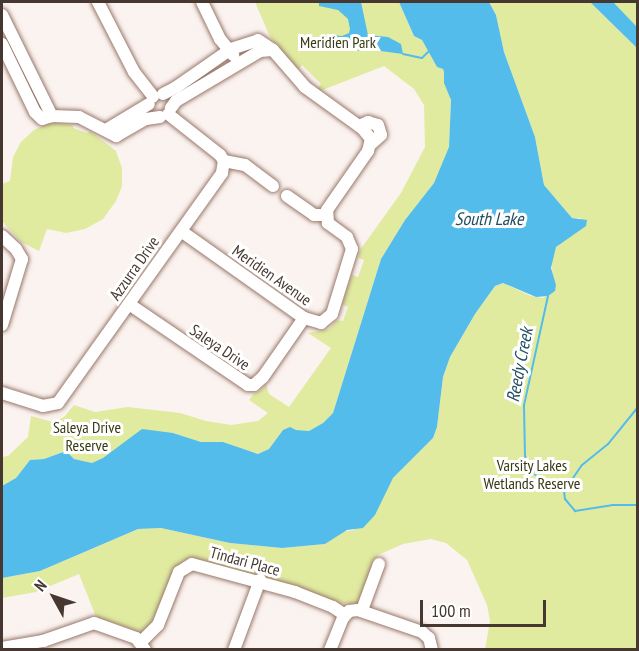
<!DOCTYPE html>
<style>
body{margin:0}
#map{position:relative;width:639px;height:651px;overflow:hidden;background:#fbf3f0;font-family:"PT Sans Narrow",sans-serif}
div>[style]{position:absolute}
[style*='--x']{left:calc(var(--x)*1px);top:calc(var(--y)*1px);width:calc(var(--w)*1px);rotate:calc(var(--a)*1deg)}
.green>*{inset:0;background:#e0eba0}
.water>*{inset:0;background:#53bceb}
.stream>*{height:2px;margin:-1px;padding:0 1px;transform-origin:1px;border-radius:1px;background:#53bceb}
.roads{filter:drop-shadow(0 0 2px #99786a) drop-shadow(0 0 2px #99786a)}
.minor>*{height:12px;margin:-6px;padding:0 6px;transform-origin:6px;border-radius:6px;background:#fff}
span{translate:-50% -50%;white-space:nowrap;text-align:center;line-height:1.15;-webkit-text-stroke:6px #fff;paint-order:stroke}
.park-label{font-size:16px;color:#373b14}
.street-label{font-size:16px;color:#463831}
.water-label{font-size:18px;color:#234f62;font-style:italic}
.frame{position:absolute;inset:0;border:3px solid #463831;pointer-events:none}
.north{position:absolute;left:24px;top:567px;width:60px;height:60px;-webkit-text-stroke:4px #fff;paint-order:stroke;rotate:310deg;font-size:16px;font-weight:700;line-height:24px;text-align:center;color:#463831}
.north::after{content:'';display:block;margin:auto;width:21px;height:27px;background:#463831;clip-path:polygon(50% 0,100% 100%,50% 72%,0 100%)}
.scale{position:absolute;left:420px;top:600px;width:126px;height:27px;box-sizing:border-box;border:3px solid #463831;border-top:0;padding-left:8px;font-size:18px;line-height:21px;white-space:nowrap;color:#463831;-webkit-text-stroke:4px #fff;paint-order:stroke}
</style>
<div id="map">
<div class="green">
<div style="clip-path:polygon(255px 2px,399px 2px,414px 36px,422px 40px,437px 67px,443px 69px,451px 100px,449px 147px,441px 168px,434px 183px,405px 220px,381px 259px,333px 413px,323px 423px,309px 431px,283px 430px,269px 449px,258px 454px,223px 442px,201px 442px,173px 433px,92px 463px,74px 459px,65px 451px,44px 459px,30px 460px,16px 478px,2px 486px,2px 457px,8px 456px,28px 437px,31px 416px,53px 422px,64px 417px,74px 405px,95px 412px,128px 407px,180px 413px,206px 421px,231px 425px,258px 421px,268px 413px,249px 400px,254px 393px,262px 390px,266px 384px,269px 394px,289px 407px,331px 348px,308px 333px,329px 329px,337px 320px,343px 321px,348px 307px,342px 304px,352px 275px,358px 277px,364px 260px,358px 258px,360px 250px,401px 193px,425px 147px,424px 105px,414px 89px,384px 66px,320px 91px,317px 89px,321px 84px,302px 65px,298px 70px,270px 37px)"></div>
<div style="clip-path:polygon(489px 2px,590px 2px,637px 48px,637px 649px,485px 649px,490px 621px,487px 605px,467px 560px,446px 543px,431px 539px,403px 544px,378px 555px,359px 604px,336px 603px,208px 563px,187px 559px,176px 567px,155px 622px,140px 632px,96px 617px,79px 574px,36px 592px,2px 598px,2px 578px,40px 571px,138px 529px,161px 528px,230px 543px,282px 548px,325px 544px,341px 532px,354px 530px,393px 478px,433px 438px,437px 427px,443px 377px,450px 357px,475px 314px,495px 286px,503px 283px,531px 296px,543px 298px,555px 291px,551px 261px,556px 247px,581px 218px,572px 218px,544px 185px,535px 137px,504px 52px,496px 15px)"></div>
<div style="clip-path:polygon(613px 2px,637px 2px,637px 27px,622px 13px)"></div>
<div style="clip-path:polygon(51px 122px,73px 125px,73px 128px,87px 133px,90px 131px,116px 151px,122px 168px,122px 186px,116px 201px,103px 219px,85px 229px,66px 233px,47px 229px,39px 251px,21px 242px,2px 221px,2px 184px,10px 181px,13px 157px,21px 142px,34px 130px)"></div>
</div>
<div class="water">
<div style="clip-path:polygon(319px 2px,361px 2px,368px 35px,388px 37px,401px 44px,403px 54px,373px 50px,349px 51px,333px 46px,326px 41px,325px 37px,328px 35px,342px 36px,349px 33px,350px 29px,348px 19px,338px 10px,319px 6px)"></div>
<div style="clip-path:polygon(399px 2px,489px 2px,496px 15px,504px 52px,535px 137px,544px 185px,572px 218px,587px 220px,586px 226px,556px 247px,551px 268px,556px 285px,555px 291px,548px 296px,536px 297px,503px 283px,495px 286px,475px 314px,450px 357px,443px 377px,437px 427px,433px 438px,393px 478px,375px 515px,363px 528px,347px 530px,325px 544px,282px 548px,230px 543px,161px 528px,138px 529px,40px 571px,2px 578px,2px 486px,16px 478px,30px 460px,44px 459px,66px 451px,74px 459px,92px 463px,103px 458px,142px 429px,173px 433px,201px 442px,223px 442px,258px 454px,269px 449px,283px 430px,290px 427px,296px 430px,309px 431px,323px 423px,333px 413px,381px 259px,405px 220px,434px 183px,449px 147px,451px 100px,444px 83px,444px 72px,443px 69px,437px 67px,422px 40px,414px 36px)"></div>
<div style="clip-path:polygon(590px 2px,613px 2px,637px 27px,637px 48px)"></div>
</div>
<div class="stream">
<div style="--x:403;--y:54;--w:19;--a:12"></div>
<div style="--x:422;--y:58;--w:10;--a:-45"></div>
<div style="--x:548;--y:296;--w:112;--a:102.4"></div>
<div style="--x:524;--y:405;--w:51;--a:88.9"></div>
<div style="--x:525;--y:456;--w:26;--a:61"></div>
<div style="--x:538;--y:479;--w:29;--a:25"></div>
<div style="--x:638;--y:407;--w:48;--a:129"></div>
<div style="--x:608;--y:444;--w:33;--a:141"></div>
<div style="--x:582;--y:465;--w:32;--a:125"></div>
<div style="--x:564;--y:491;--w:8;--a:83"></div>
<div style="--x:565;--y:499;--w:16;--a:50"></div>
<div style="--x:575;--y:511;--w:37;--a:-9"></div>
<div style="--x:612;--y:505;--w:26;--a:0"></div>
</div>
<div class="roads">
<div class="minor">
<div style="--x:98;--y:2;--w:79;--a:62.8"></div>
<div style="--x:134;--y:72;--w:31;--a:52"></div>
<div style="--x:202;--y:2;--w:41;--a:64.1"></div>
<div style="--x:220;--y:39;--w:21;--a:51"></div>
<div style="--x:2;--y:15;--w:113;--a:63.7"></div>
<div style="--x:52;--y:116;--w:10;--a:163"></div>
<div style="--x:42;--y:119;--w:10;--a:-135"></div>
<div style="--x:35;--y:112;--w:76;--a:-115.9"></div>
<div style="--x:163;--y:94;--w:13;--a:-27"></div>
<div style="--x:175;--y:88;--w:68;--a:-34.9"></div>
<div style="--x:231;--y:49;--w:28;--a:-18"></div>
<div style="--x:258;--y:40;--w:18;--a:34"></div>
<div style="--x:273;--y:50;--w:13;--a:176"></div>
<div style="--x:260;--y:51;--w:98;--a:149.2"></div>
<div style="--x:176;--y:101;--w:9;--a:126"></div>
<div style="--x:52;--y:116;--w:27;--a:2"></div>
<div style="--x:79;--y:117;--w:42;--a:27.2"></div>
<div style="--x:116;--y:136;--w:34;--a:-30"></div>
<div style="--x:146;--y:119;--w:14;--a:-8"></div>
<div style="--x:359;--y:126;--w:10;--a:-24"></div>
<div style="--x:368;--y:122;--w:10;--a:17"></div>
<div style="--x:378;--y:125;--w:10;--a:73"></div>
<div style="--x:381;--y:135;--w:15;--a:138"></div>
<div style="--x:106;--y:130;--w:50;--a:-31.2"></div>
<div style="--x:224;--y:161;--w:21;--a:11"></div>
<div style="--x:245;--y:165;--w:35;--a:37"></div>
<div style="--x:287;--y:196;--w:33;--a:35"></div>
<div style="--x:314;--y:215;--w:12;--a:0"></div>
<div style="--x:181;--y:231;--w:151;--a:35.3"></div>
<div style="--x:304;--y:318;--w:18;--a:16"></div>
<div style="--x:321;--y:323;--w:14;--a:-39"></div>
<div style="--x:332;--y:314;--w:68;--a:-72.9"></div>
<div style="--x:352;--y:249;--w:13;--a:-113"></div>
<div style="--x:347;--y:237;--w:24;--a:-144"></div>
<div style="--x:328;--y:223;--w:13;--a:-94"></div>
<div style="--x:327;--y:210;--w:72;--a:-55.2"></div>
<div style="--x:368;--y:151;--w:12;--a:-76"></div>
<div style="--x:371;--y:139;--w:13;--a:-129"></div>
<div style="--x:363;--y:129;--w:72;--a:-144.1"></div>
<div style="--x:305;--y:87;--w:49;--a:-130.9"></div>
<div style="--x:2;--y:236;--w:19;--a:43"></div>
<div style="--x:16;--y:249;--w:12;--a:59"></div>
<div style="--x:22;--y:259;--w:69;--a:106.9"></div>
<div style="--x:129;--y:304;--w:144;--a:34.2"></div>
<div style="--x:248;--y:385;--w:6;--a:0"></div>
<div style="--x:254;--y:385;--w:12;--a:-42"></div>
<div style="--x:263;--y:377;--w:72;--a:-55.2"></div>
<div style="--x:2;--y:393;--w:43;--a:17.6"></div>
<div style="--x:43;--y:406;--w:15;--a:-11"></div>
<div style="--x:58;--y:403;--w:282;--a:-54.5"></div>
<div style="--x:222;--y:173;--w:12;--a:-81"></div>
<div style="--x:224;--y:161;--w:7;--a:-124"></div>
<div style="--x:220;--y:155;--w:66;--a:-141.7"></div>
<div style="--x:362;--y:610;--w:49;--a:-69.7"></div>
<div style="--x:141;--y:642;--w:24;--a:-45"></div>
<div style="--x:158;--y:625;--w:57;--a:-68.4"></div>
<div style="--x:179;--y:572;--w:15;--a:-32"></div>
<div style="--x:192;--y:564;--w:107;--a:15.2"></div>
<div style="--x:295;--y:592;--w:41;--a:21.5"></div>
<div style="--x:333;--y:607;--w:14;--a:34"></div>
<div style="--x:2;--y:648;--w:42;--a:-9.7"></div>
<div style="--x:43;--y:641;--w:54;--a:-19.4"></div>
<div style="--x:94;--y:623;--w:45;--a:19.7"></div>
<div style="--x:136;--y:638;--w:15;--a:53"></div>
<div style="--x:234;--y:650;--w:75;--a:-69.6"></div>
<div style="--x:330;--y:650;--w:35;--a:-68"></div>
<div style="--x:343;--y:618;--w:9;--a:-49"></div>
<div style="--x:349;--y:611;--w:9;--a:-6"></div>
<div style="--x:358;--y:610;--w:68;--a:19"></div>
<div style="--x:422;--y:632;--w:9;--a:41"></div>
<div style="--x:429;--y:638;--w:12;--a:76"></div>
</div>
</div>
<div class="park-label">
<span style="left:338px;top:42px">Meridien Park</span>
<span style="left:87px;top:436px">Saleya Drive<br>Reserve</span>
<span style="left:532px;top:474px">Varsity Lakes<br>Wetlands Reserve</span>
</div>
<div class="street-label">
<span style="left:134px;top:268px;rotate:-55deg">Azzurra Drive</span>
<span style="left:272px;top:275px;rotate:35deg">Meridien Avenue</span>
<span style="left:220px;top:347px;rotate:34deg">Saleya Drive</span>
<span style="left:245px;top:561px;rotate:15deg">Tindari Place</span>
</div>
<div class="water-label">
<span style="left:489px;top:219px">South Lake</span>
<span style="left:520px;top:365px;rotate:-79deg">Reedy Creek</span>
</div>
<div class="frame"></div>
<div class="north">N</div>
<div class="scale">100 m</div>
</div>
